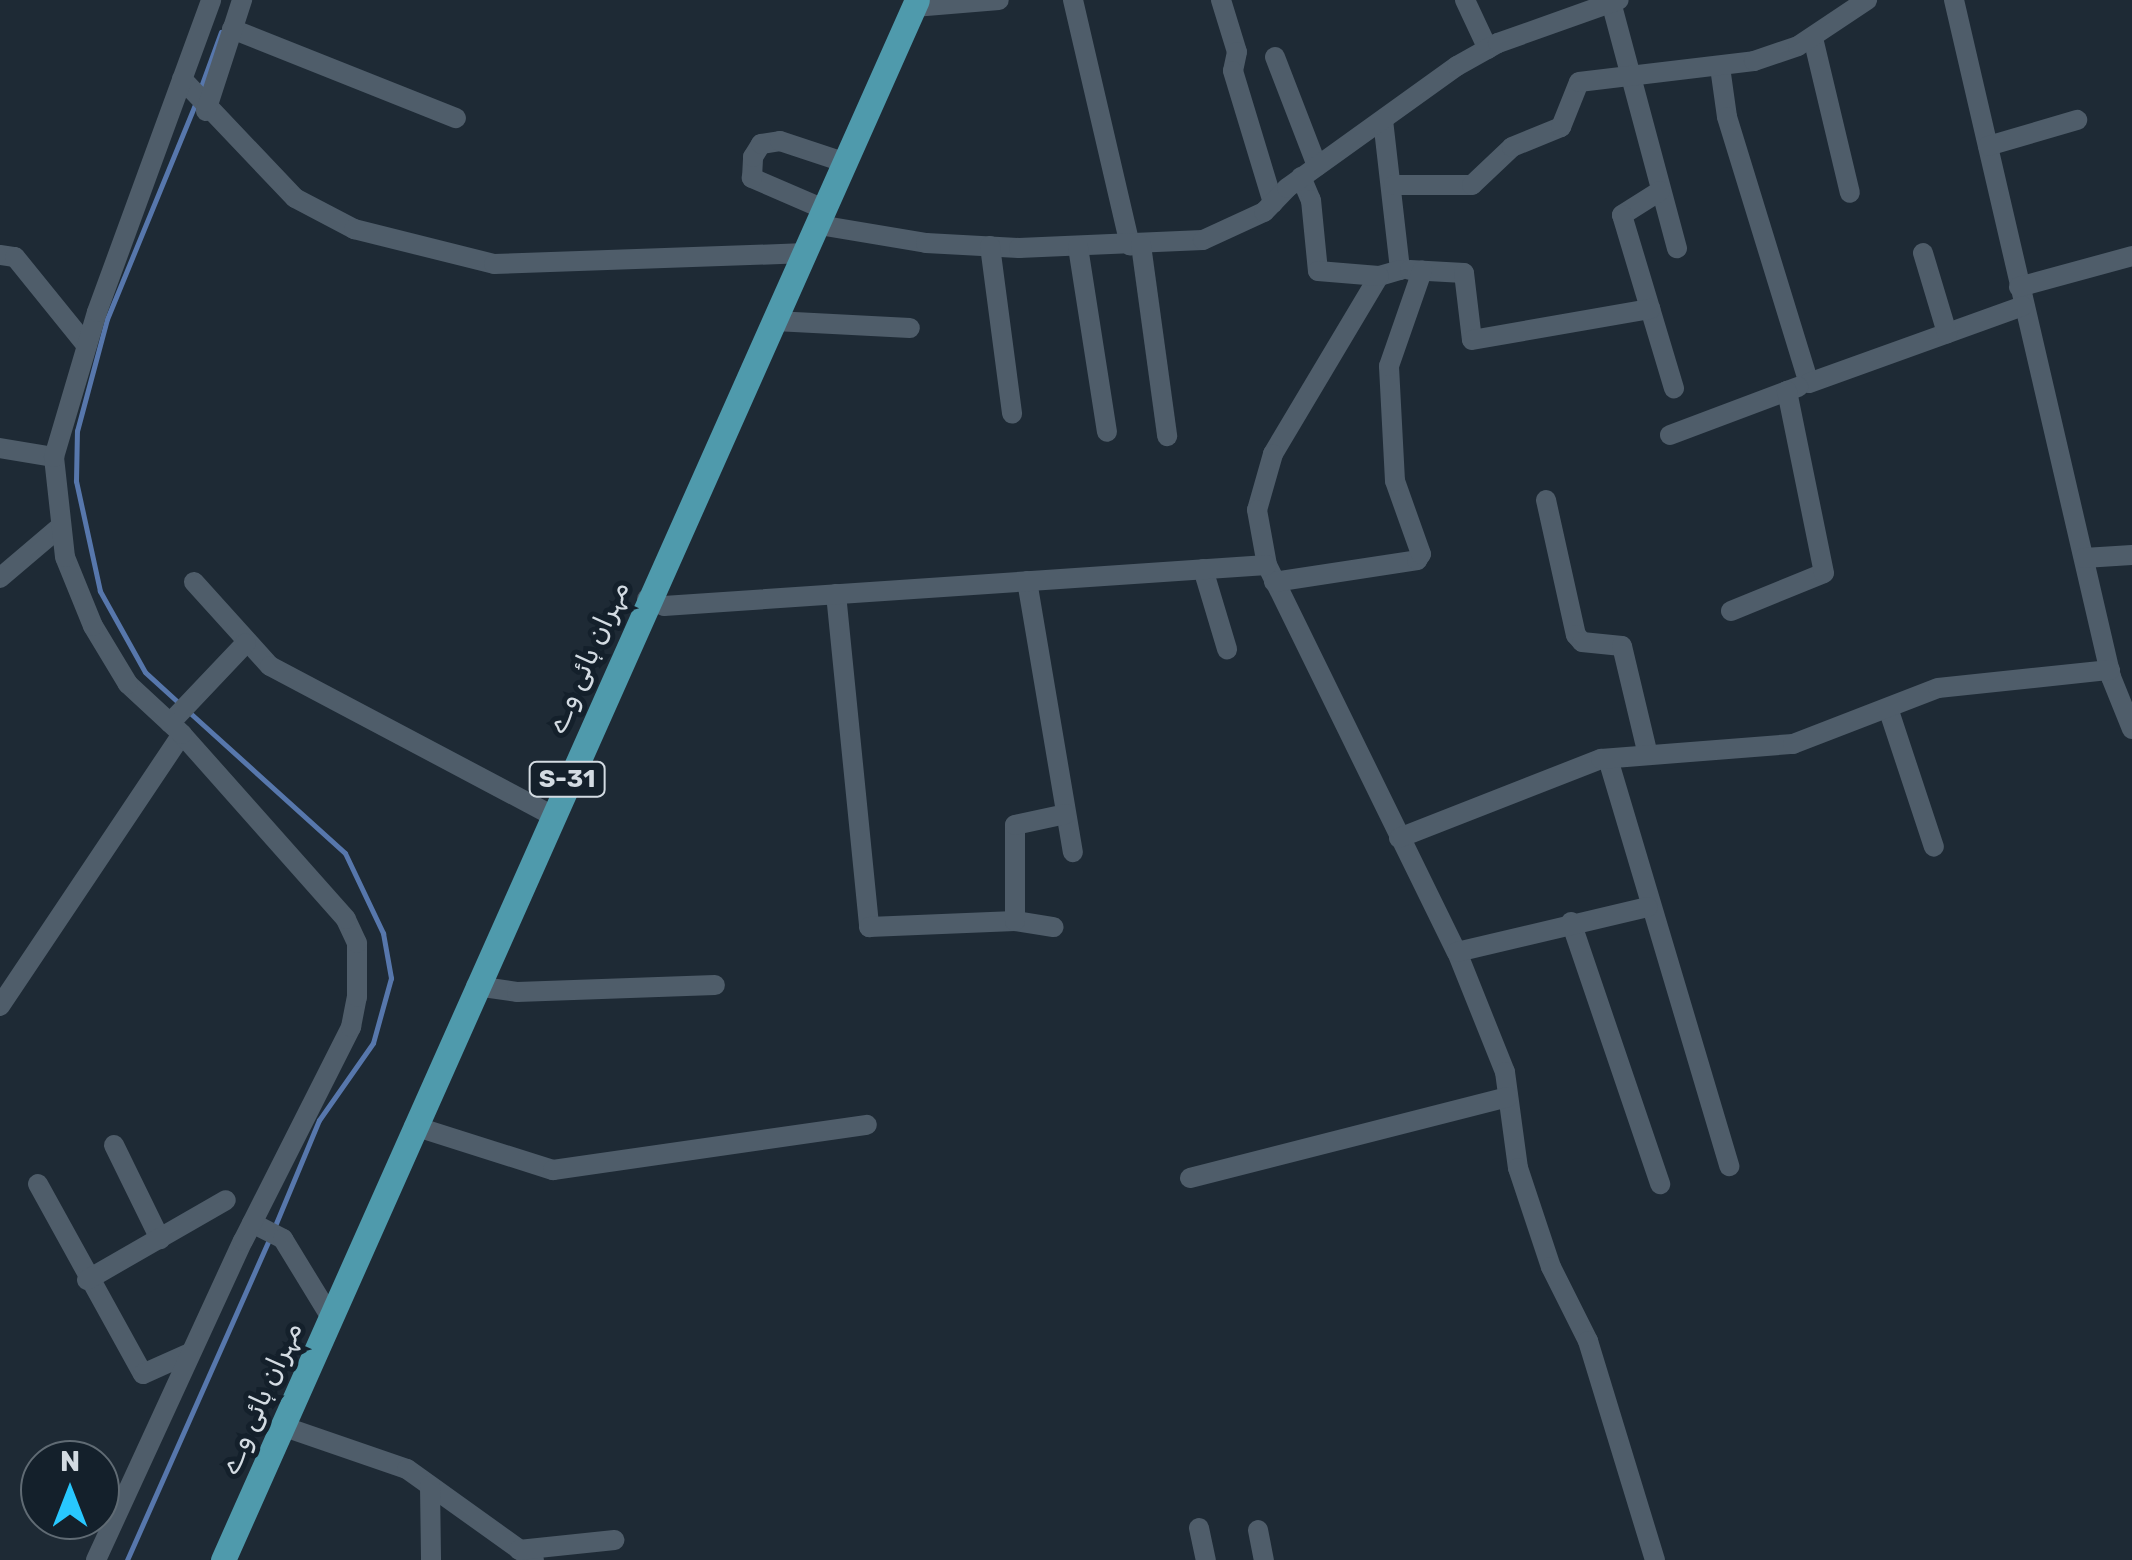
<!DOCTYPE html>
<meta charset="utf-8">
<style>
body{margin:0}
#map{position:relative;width:2132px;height:1560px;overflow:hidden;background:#1e2a35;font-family:Rubik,"Noto Sans Arabic",sans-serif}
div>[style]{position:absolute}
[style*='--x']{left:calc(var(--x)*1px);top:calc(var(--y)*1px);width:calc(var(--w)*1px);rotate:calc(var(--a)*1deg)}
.stream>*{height:5px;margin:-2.5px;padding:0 2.5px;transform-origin:2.5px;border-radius:2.5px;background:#5777ac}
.minor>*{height:20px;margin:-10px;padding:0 10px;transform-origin:10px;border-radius:10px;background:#4f5d6a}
.major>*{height:25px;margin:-12.5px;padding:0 12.5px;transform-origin:12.5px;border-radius:12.5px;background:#4f9aac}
span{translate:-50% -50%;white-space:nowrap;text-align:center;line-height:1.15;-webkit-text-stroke:10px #14202b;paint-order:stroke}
.shield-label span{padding:2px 8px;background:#14202b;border:2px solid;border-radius:8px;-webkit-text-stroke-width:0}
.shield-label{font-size:25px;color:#d3dbe2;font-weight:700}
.street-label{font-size:28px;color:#d3dbe2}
.north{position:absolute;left:20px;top:1440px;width:100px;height:100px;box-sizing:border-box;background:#14202b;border:2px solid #606b74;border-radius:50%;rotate:0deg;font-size:28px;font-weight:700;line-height:40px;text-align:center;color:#d3dbe2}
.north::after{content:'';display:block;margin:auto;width:35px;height:45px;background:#28c8ff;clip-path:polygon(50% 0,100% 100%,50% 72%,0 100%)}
</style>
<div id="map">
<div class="stream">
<div style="--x:199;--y:92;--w:64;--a:-69.9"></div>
<div style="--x:180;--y:704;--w:47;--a:-137.6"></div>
<div style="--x:145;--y:672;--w:93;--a:-119.1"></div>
<div style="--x:100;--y:591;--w:113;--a:-102.3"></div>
<div style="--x:76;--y:481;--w:50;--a:-88.9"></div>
<div style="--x:77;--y:431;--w:116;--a:-75"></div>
<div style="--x:107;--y:319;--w:235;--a:-67.7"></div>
<div style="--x:189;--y:712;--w:210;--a:42.1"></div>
<div style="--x:345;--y:853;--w:89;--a:64.6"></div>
<div style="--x:383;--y:933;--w:46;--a:79.9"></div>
<div style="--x:391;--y:978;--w:67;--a:105.5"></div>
<div style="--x:373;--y:1043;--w:94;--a:125"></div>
<div style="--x:319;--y:1120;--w:117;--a:112.6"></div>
<div style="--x:127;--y:1560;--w:352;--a:-66.1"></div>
</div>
<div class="minor">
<div style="--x:1073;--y:0;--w:252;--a:76.9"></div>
<div style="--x:1221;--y:0;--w:54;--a:72.9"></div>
<div style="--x:1237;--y:52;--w:19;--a:102"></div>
<div style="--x:1233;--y:71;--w:138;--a:73.1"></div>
<div style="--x:1465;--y:0;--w:54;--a:64.9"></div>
<div style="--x:1954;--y:0;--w:695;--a:76.94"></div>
<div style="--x:2111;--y:677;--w:56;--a:68"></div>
<div style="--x:1611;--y:2;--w:255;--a:75"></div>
<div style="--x:914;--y:7;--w:85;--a:-4.7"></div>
<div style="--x:232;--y:29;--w:241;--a:21.7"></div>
<div style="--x:1813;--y:38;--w:159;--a:76.6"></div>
<div style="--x:1275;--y:57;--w:117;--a:68.9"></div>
<div style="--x:1720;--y:67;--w:50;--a:82"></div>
<div style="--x:1727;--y:117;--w:278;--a:72.9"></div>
<div style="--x:1809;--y:383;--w:227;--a:-19.8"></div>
<div style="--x:182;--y:79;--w:164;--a:46.5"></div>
<div style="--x:295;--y:198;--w:67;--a:27.7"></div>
<div style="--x:354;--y:229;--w:144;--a:14"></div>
<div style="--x:494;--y:264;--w:312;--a:-2"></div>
<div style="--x:206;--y:111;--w:117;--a:-72"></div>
<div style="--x:1383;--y:120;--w:151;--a:83.5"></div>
<div style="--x:1400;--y:270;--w:22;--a:164"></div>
<div style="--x:1379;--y:276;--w:207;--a:120.8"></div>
<div style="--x:1273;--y:454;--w:58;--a:105.9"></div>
<div style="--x:1257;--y:510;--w:56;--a:79.7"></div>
<div style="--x:1267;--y:565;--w:431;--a:63.9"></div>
<div style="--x:1457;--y:952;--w:129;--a:68.2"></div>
<div style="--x:1505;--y:1072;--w:97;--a:82.3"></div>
<div style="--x:1518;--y:1168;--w:104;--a:71.6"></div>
<div style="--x:1551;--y:1267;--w:83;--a:63.4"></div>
<div style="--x:1588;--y:1341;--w:229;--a:73"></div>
<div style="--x:1988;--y:146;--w:93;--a:-16.3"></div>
<div style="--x:1301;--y:177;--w:25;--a:67"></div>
<div style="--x:1311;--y:200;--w:71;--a:84.4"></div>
<div style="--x:1318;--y:271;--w:61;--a:4.7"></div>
<div style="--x:1394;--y:185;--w:78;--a:0"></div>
<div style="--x:1472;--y:185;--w:55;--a:-43.5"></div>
<div style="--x:1512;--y:147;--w:53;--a:-22.2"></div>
<div style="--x:1561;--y:127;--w:48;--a:-68.2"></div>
<div style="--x:1579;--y:82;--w:176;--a:-6.8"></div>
<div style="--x:1754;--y:61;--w:46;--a:-18.8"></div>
<div style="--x:1798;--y:46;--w:83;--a:-33.7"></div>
<div style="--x:1660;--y:191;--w:45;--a:147.7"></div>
<div style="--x:1622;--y:215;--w:181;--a:73.3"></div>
<div style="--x:826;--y:210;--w:81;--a:-156.6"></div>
<div style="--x:752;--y:178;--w:21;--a:-87"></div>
<div style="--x:753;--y:157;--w:15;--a:-58"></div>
<div style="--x:761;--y:144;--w:19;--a:-9"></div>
<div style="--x:780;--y:141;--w:70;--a:18.4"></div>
<div style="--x:819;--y:225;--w:109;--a:9.5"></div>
<div style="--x:926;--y:243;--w:93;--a:3.1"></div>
<div style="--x:1019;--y:248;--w:184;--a:-2.5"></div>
<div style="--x:1203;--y:240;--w:67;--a:-24.7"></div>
<div style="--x:1264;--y:212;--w:33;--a:-46"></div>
<div style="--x:1287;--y:188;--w:209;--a:-35.7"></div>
<div style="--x:1457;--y:66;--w:47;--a:-29.3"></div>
<div style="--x:1498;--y:43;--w:128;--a:-19.6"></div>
<div style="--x:1141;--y:245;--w:193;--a:82.2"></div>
<div style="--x:990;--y:246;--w:169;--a:82.5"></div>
<div style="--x:1078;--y:247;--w:187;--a:81.1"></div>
<div style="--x:1923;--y:253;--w:84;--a:73.3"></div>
<div style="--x:0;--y:255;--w:15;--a:8"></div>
<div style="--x:15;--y:257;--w:114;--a:51"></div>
<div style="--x:1410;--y:270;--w:54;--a:3.2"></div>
<div style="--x:1464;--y:273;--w:67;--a:83.2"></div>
<div style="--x:1472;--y:340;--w:181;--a:-9.9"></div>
<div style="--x:2019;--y:287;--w:117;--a:-15.3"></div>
<div style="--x:775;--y:321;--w:135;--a:3"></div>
<div style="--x:1670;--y:435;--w:137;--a:-20.6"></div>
<div style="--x:0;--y:448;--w:55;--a:9.5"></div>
<div style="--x:1546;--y:500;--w:138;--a:77.5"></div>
<div style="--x:1576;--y:635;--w:9;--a:49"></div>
<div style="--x:1582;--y:642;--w:40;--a:5.7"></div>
<div style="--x:1622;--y:646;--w:112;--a:76.6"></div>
<div style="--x:2084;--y:558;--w:48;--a:-3.6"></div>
<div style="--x:1203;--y:569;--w:84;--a:73.3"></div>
<div style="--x:0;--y:578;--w:80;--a:-40.4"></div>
<div style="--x:1027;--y:581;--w:275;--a:80.4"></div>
<div style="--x:194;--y:582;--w:113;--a:47.9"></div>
<div style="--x:270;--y:666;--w:318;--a:27.9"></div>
<div style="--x:1274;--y:582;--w:145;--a:-8.7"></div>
<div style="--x:1417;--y:560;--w:7;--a:-56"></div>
<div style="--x:1421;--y:554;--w:77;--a:-109.6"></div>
<div style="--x:1395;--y:481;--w:115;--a:-93"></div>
<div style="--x:1389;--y:366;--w:101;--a:-70.8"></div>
<div style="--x:836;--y:594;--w:335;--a:84.3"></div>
<div style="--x:869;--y:927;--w:146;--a:-2.4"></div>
<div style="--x:1015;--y:921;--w:39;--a:9"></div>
<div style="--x:647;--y:599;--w:18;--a:22"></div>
<div style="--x:664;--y:606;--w:604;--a:-3.89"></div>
<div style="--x:1731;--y:611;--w:100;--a:-22.2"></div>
<div style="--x:1824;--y:573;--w:186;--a:-101.5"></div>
<div style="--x:1888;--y:708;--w:146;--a:71.7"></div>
<div style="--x:170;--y:723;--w:110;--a:-46.5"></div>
<div style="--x:1608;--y:759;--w:425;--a:73.4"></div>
<div style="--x:1399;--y:838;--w:217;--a:-21.4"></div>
<div style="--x:1601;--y:759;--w:193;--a:-4.5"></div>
<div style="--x:1793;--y:744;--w:155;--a:-21.1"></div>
<div style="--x:1938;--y:688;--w:173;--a:-6"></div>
<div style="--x:1015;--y:921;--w:96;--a:-90"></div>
<div style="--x:1015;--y:825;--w:52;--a:-12.2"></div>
<div style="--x:1571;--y:922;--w:277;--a:71.2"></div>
<div style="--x:1457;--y:952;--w:196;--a:-13.3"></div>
<div style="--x:476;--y:986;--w:41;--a:8.3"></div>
<div style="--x:517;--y:992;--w:198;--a:-2"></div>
<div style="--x:0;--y:1006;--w:327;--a:-56.2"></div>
<div style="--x:414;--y:1126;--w:146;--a:17.6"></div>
<div style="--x:553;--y:1170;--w:317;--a:-8.2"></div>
<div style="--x:114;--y:1145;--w:105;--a:63.9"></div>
<div style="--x:1190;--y:1178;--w:328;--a:-14.3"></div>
<div style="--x:38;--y:1184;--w:217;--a:61.1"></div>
<div style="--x:143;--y:1374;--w:51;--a:-24.1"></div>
<div style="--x:252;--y:1223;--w:35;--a:27"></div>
<div style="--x:283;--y:1239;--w:90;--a:58.6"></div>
<div style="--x:87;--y:1280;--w:160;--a:-29.9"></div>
<div style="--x:282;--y:1426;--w:132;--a:19"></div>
<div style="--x:407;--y:1469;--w:156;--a:35.6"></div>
<div style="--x:430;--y:1486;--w:74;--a:89.2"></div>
<div style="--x:1199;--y:1528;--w:33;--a:78"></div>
<div style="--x:1258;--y:1530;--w:31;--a:79"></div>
<div style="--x:519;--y:1550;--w:96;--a:-6"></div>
<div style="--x:96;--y:1560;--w:351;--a:-65.3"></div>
<div style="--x:243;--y:1241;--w:240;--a:-63.2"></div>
<div style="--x:351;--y:1027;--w:31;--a:-79"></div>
<div style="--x:357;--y:997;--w:54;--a:-90"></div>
<div style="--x:357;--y:943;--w:26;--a:-115"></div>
<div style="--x:346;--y:919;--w:247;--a:-131.6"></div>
<div style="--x:182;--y:734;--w:74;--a:-137.2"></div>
<div style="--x:128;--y:684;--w:68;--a:-121.1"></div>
<div style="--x:93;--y:626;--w:74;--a:-112.1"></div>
<div style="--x:65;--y:557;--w:101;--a:-96.3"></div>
<div style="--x:54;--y:457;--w:151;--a:-73.5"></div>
<div style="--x:97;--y:312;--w:332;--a:-69.9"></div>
</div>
<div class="major">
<div style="--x:223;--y:1560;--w:1707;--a:-66.02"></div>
</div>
<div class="shield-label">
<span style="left:567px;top:779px">S-31</span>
</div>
<div class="street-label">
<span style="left:588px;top:657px;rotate:-66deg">مہران ہائی وے</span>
<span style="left:261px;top:1398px;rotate:-66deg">مہران ہائی وے</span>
</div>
<div class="north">N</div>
</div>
